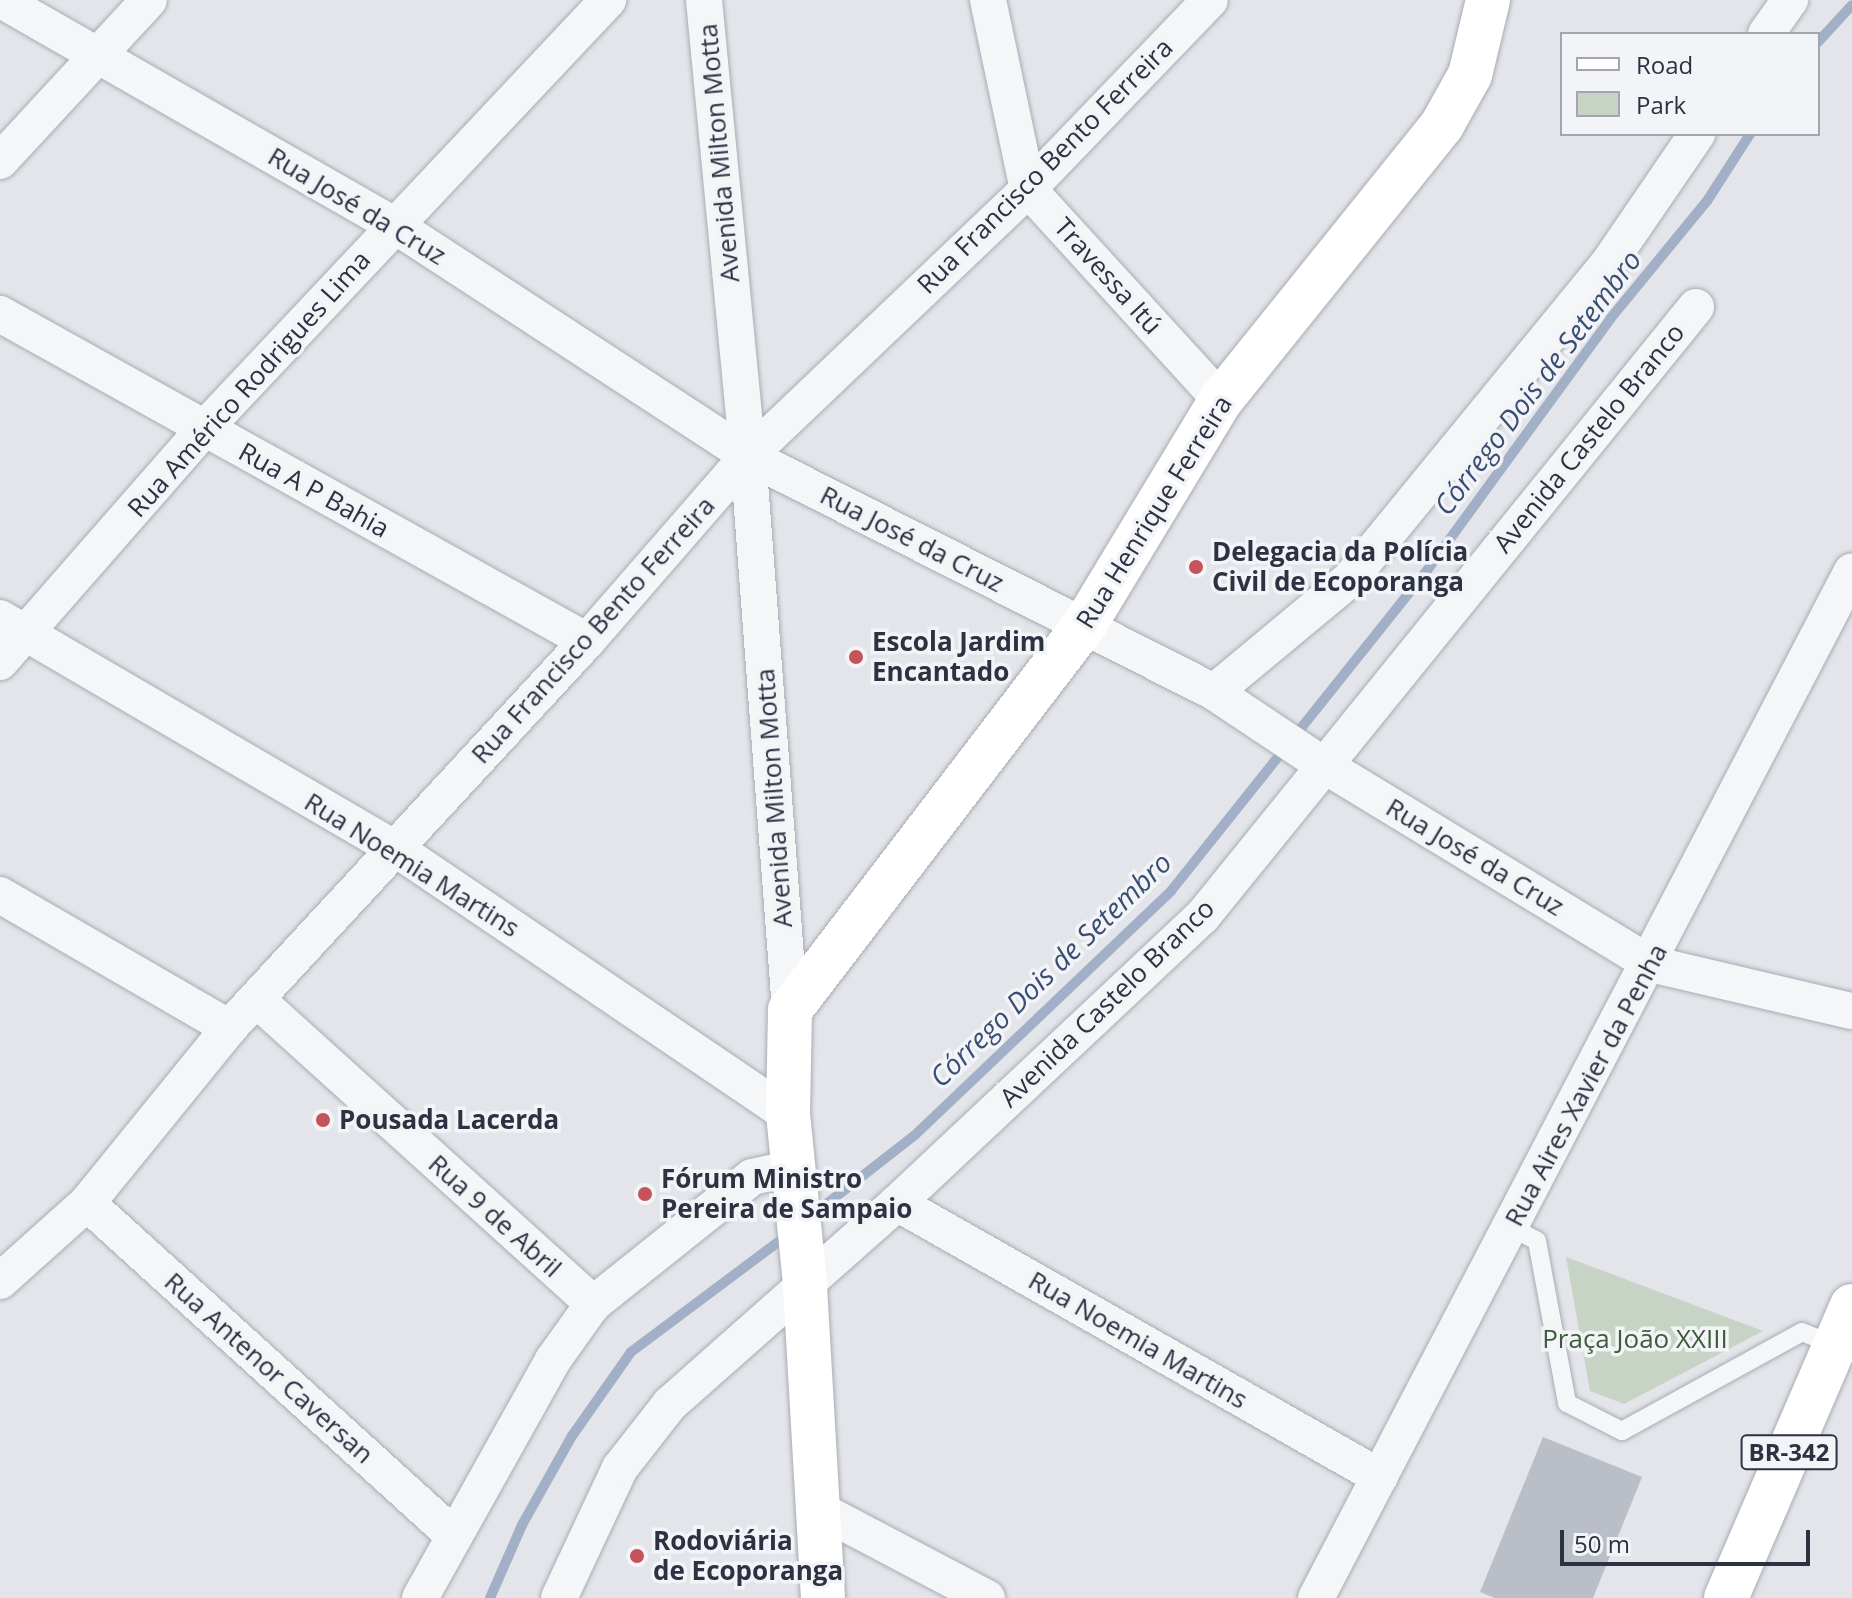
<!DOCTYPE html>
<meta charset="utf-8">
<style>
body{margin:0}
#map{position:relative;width:1852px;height:1598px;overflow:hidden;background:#e3e5ea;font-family:"Open Sans",sans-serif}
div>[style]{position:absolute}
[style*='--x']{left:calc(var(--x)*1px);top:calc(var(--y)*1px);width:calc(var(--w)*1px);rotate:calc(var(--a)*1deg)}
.green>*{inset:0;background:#c7d3c5}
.stream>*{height:10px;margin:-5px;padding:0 5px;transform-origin:5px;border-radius:5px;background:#a1b0c7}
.building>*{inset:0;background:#babec6}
.roads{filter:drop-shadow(0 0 2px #a8acb4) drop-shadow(0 0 2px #a8acb4)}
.lane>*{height:18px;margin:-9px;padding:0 9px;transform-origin:9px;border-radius:9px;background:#f5f6f8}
.street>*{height:36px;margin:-18px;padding:0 18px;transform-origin:18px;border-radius:18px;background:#f5f6f8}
.secondary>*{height:44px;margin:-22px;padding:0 22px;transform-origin:22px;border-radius:22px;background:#fff}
.primary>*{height:44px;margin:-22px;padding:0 22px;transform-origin:22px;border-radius:22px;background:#fff}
.dots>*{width:22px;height:22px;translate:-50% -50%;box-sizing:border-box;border:4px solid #f2f4f7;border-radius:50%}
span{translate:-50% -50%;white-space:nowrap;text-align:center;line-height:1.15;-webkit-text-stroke:7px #f2f4f7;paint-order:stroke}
.shield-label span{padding:2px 6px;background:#f2f4f7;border:2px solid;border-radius:6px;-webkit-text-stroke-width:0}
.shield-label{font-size:24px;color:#2c3241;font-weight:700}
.street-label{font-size:26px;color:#2c3241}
.poi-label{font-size:26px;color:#2c3241;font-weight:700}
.left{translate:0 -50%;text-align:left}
.park-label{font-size:26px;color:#3e5b3a}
.water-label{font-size:28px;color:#394e72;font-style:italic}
.legend{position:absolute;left:1560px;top:32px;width:260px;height:104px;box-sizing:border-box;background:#f2f4f7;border:2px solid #a3a6ae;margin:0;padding:10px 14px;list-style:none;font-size:24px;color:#2c3241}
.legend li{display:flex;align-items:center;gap:16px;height:40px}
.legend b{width:40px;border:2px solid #a3a6ae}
.scale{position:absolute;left:1560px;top:1530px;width:250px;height:36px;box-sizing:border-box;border:4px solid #2c3241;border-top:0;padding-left:10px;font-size:24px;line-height:28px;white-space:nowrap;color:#2c3241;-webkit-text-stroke:6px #f2f4f7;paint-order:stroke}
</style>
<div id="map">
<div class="green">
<div style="clip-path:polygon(1566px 1257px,1763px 1331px,1624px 1404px,1590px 1391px)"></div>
</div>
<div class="stream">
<div style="--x:1818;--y:42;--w:50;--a:-47.4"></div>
<div style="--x:811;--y:1216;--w:132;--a:-37.9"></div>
<div style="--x:915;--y:1135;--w:354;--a:-43.6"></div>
<div style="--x:1171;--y:891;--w:412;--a:-51.4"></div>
<div style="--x:1428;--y:569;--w:309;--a:-53.9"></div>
<div style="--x:1610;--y:319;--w:153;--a:-50.6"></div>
<div style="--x:1707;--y:201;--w:80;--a:-57.3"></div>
<div style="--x:490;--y:1598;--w:80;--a:-66.3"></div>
<div style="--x:522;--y:1525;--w:102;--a:-60.7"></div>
<div style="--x:572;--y:1436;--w:103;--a:-54.9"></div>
<div style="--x:631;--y:1352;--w:197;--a:-36.8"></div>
</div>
<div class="building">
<div style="clip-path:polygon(1543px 1437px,1642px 1477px,1593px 1598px,1495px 1598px,1480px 1592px)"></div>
</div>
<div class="roads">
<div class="lane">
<div style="--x:1510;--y:1227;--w:30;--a:27"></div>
<div style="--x:1537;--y:1241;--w:165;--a:79.5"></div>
<div style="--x:1567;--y:1403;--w:62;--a:27"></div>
<div style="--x:1622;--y:1431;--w:205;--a:-28.8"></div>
<div style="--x:1802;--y:1332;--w:35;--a:22"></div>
</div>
<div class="street">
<div style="--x:1;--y:0;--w:453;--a:29.8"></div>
<div style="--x:394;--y:225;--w:423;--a:33.1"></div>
<div style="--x:748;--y:456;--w:522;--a:26.86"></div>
<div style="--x:1214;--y:692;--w:130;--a:33.7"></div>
<div style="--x:1322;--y:764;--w:385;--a:31.3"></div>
<div style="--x:1651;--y:964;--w:206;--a:13.2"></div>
<div style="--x:704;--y:0;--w:458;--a:84.5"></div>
<div style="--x:748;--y:456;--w:556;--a:85.66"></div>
<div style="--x:988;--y:0;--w:193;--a:78.1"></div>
<div style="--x:1028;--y:189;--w:286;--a:47.6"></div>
<div style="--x:1766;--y:34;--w:42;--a:-54.8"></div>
<div style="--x:0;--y:161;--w:219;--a:-47.2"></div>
<div style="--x:0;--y:314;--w:672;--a:29.12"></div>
<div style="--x:0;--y:618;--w:458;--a:30.3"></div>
<div style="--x:396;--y:849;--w:473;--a:34.1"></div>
<div style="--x:0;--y:662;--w:308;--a:-48.8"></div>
<div style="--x:203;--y:430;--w:591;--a:-46.71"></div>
<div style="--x:1214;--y:692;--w:177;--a:-39.7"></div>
<div style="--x:1350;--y:579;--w:407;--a:-50.7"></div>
<div style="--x:1608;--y:264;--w:158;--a:-55.6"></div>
<div style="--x:0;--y:895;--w:265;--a:30.1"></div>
<div style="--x:256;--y:999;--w:455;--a:42.1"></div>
<div style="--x:87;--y:1203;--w:491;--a:42.2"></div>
<div style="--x:897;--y:1203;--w:555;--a:29.57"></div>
<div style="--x:0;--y:1281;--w:117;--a:-41.9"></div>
<div style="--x:87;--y:1203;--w:225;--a:-50.9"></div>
<div style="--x:229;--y:1028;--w:527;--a:-47.23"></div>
<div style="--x:587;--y:641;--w:245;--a:-49"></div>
<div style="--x:748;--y:456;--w:387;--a:-43.6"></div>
<div style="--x:1028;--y:189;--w:262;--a:-46.1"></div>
<div style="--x:818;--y:1509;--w:191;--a:27.8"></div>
<div style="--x:420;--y:1598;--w:273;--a:-60.8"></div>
<div style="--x:553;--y:1360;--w:69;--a:-54.5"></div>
<div style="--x:593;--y:1304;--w:203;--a:-38.6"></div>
<div style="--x:752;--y:1177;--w:41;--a:-12.7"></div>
<div style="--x:559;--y:1598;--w:144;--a:-64.9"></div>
<div style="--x:620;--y:1468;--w:81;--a:-52"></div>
<div style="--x:670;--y:1404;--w:303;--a:-41.5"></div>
<div style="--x:897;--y:1203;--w:418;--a:-43.2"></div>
<div style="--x:1202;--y:917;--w:785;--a:-51"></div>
<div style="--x:1316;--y:1598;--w:1158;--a:-62.44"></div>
</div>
<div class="secondary">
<div style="--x:823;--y:1598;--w:315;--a:-93.3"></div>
<div style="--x:805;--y:1284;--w:171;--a:-95.7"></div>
<div style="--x:788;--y:1114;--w:104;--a:-88.9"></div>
<div style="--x:790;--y:1010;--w:484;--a:-52.6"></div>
<div style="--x:1084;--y:626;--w:264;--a:-58.8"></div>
<div style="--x:1221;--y:400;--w:353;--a:-51.2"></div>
<div style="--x:1442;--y:125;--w:57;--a:-60.8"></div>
<div style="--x:1470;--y:75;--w:77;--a:-76.5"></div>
</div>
<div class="primary">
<div style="--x:1726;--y:1598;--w:318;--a:-66.7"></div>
</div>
</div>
<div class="dots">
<div style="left:1196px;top:567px;background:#c4535b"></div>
<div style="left:856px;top:657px;background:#c4535b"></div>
<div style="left:323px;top:1120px;background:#c4535b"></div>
<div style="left:645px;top:1194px;background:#c4535b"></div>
<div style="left:637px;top:1556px;background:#c4535b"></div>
</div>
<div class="shield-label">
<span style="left:1789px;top:1452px">BR-342</span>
</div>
<div class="street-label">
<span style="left:719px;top:153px;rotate:-95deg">Avenida Milton Motta</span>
<span style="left:1045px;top:166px;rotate:-45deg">Rua Francisco Bento Ferreira</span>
<span style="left:357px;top:206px;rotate:31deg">Rua José da Cruz</span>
<span style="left:1108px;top:276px;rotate:48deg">Travessa Itú</span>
<span style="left:249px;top:384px;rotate:-48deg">Rua Américo Rodrigues Lima</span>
<span style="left:1589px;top:438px;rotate:-51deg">Avenida Castelo Branco</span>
<span style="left:314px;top:490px;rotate:29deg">Rua A P Bahia</span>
<span style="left:1154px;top:512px;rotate:-58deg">Rua Henrique Ferreira</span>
<span style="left:912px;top:539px;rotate:27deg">Rua José da Cruz</span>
<span style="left:593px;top:630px;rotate:-48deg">Rua Francisco Bento Ferreira</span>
<span style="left:774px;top:798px;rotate:-94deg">Avenida Milton Motta</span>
<span style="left:1475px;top:857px;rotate:31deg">Rua José da Cruz</span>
<span style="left:412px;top:865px;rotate:32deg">Rua Noemia Martins</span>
<span style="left:1107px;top:1003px;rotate:-44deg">Avenida Castelo Branco</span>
<span style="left:1586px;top:1085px;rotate:-62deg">Rua Aires Xavier da Penha</span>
<span style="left:495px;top:1216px;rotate:42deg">Rua 9 de Abril</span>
<span style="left:1138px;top:1340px;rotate:30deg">Rua Noemia Martins</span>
<span style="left:269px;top:1368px;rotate:42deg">Rua Antenor Caversan</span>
</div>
<div class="poi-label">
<span class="left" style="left:1212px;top:567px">Delegacia da Polícia<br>Civil de Ecoporanga</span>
<span class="left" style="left:872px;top:657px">Escola Jardim<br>Encantado</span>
<span class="left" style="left:339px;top:1120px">Pousada Lacerda</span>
<span class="left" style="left:661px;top:1194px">Fórum Ministro<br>Pereira de Sampaio</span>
<span class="left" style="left:653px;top:1556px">Rodoviária<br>de Ecoporanga</span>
</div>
<div class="park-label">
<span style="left:1635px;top:1339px">Praça João XXIII</span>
</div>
<div class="water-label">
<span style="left:1537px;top:382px;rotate:-53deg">Córrego Dois de Setembro</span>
<span style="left:1050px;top:969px;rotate:-44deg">Córrego Dois de Setembro</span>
</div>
<ul class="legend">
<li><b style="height:10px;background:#fff"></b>Road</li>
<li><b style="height:22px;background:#c7d3c5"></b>Park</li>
</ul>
<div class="scale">50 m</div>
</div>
